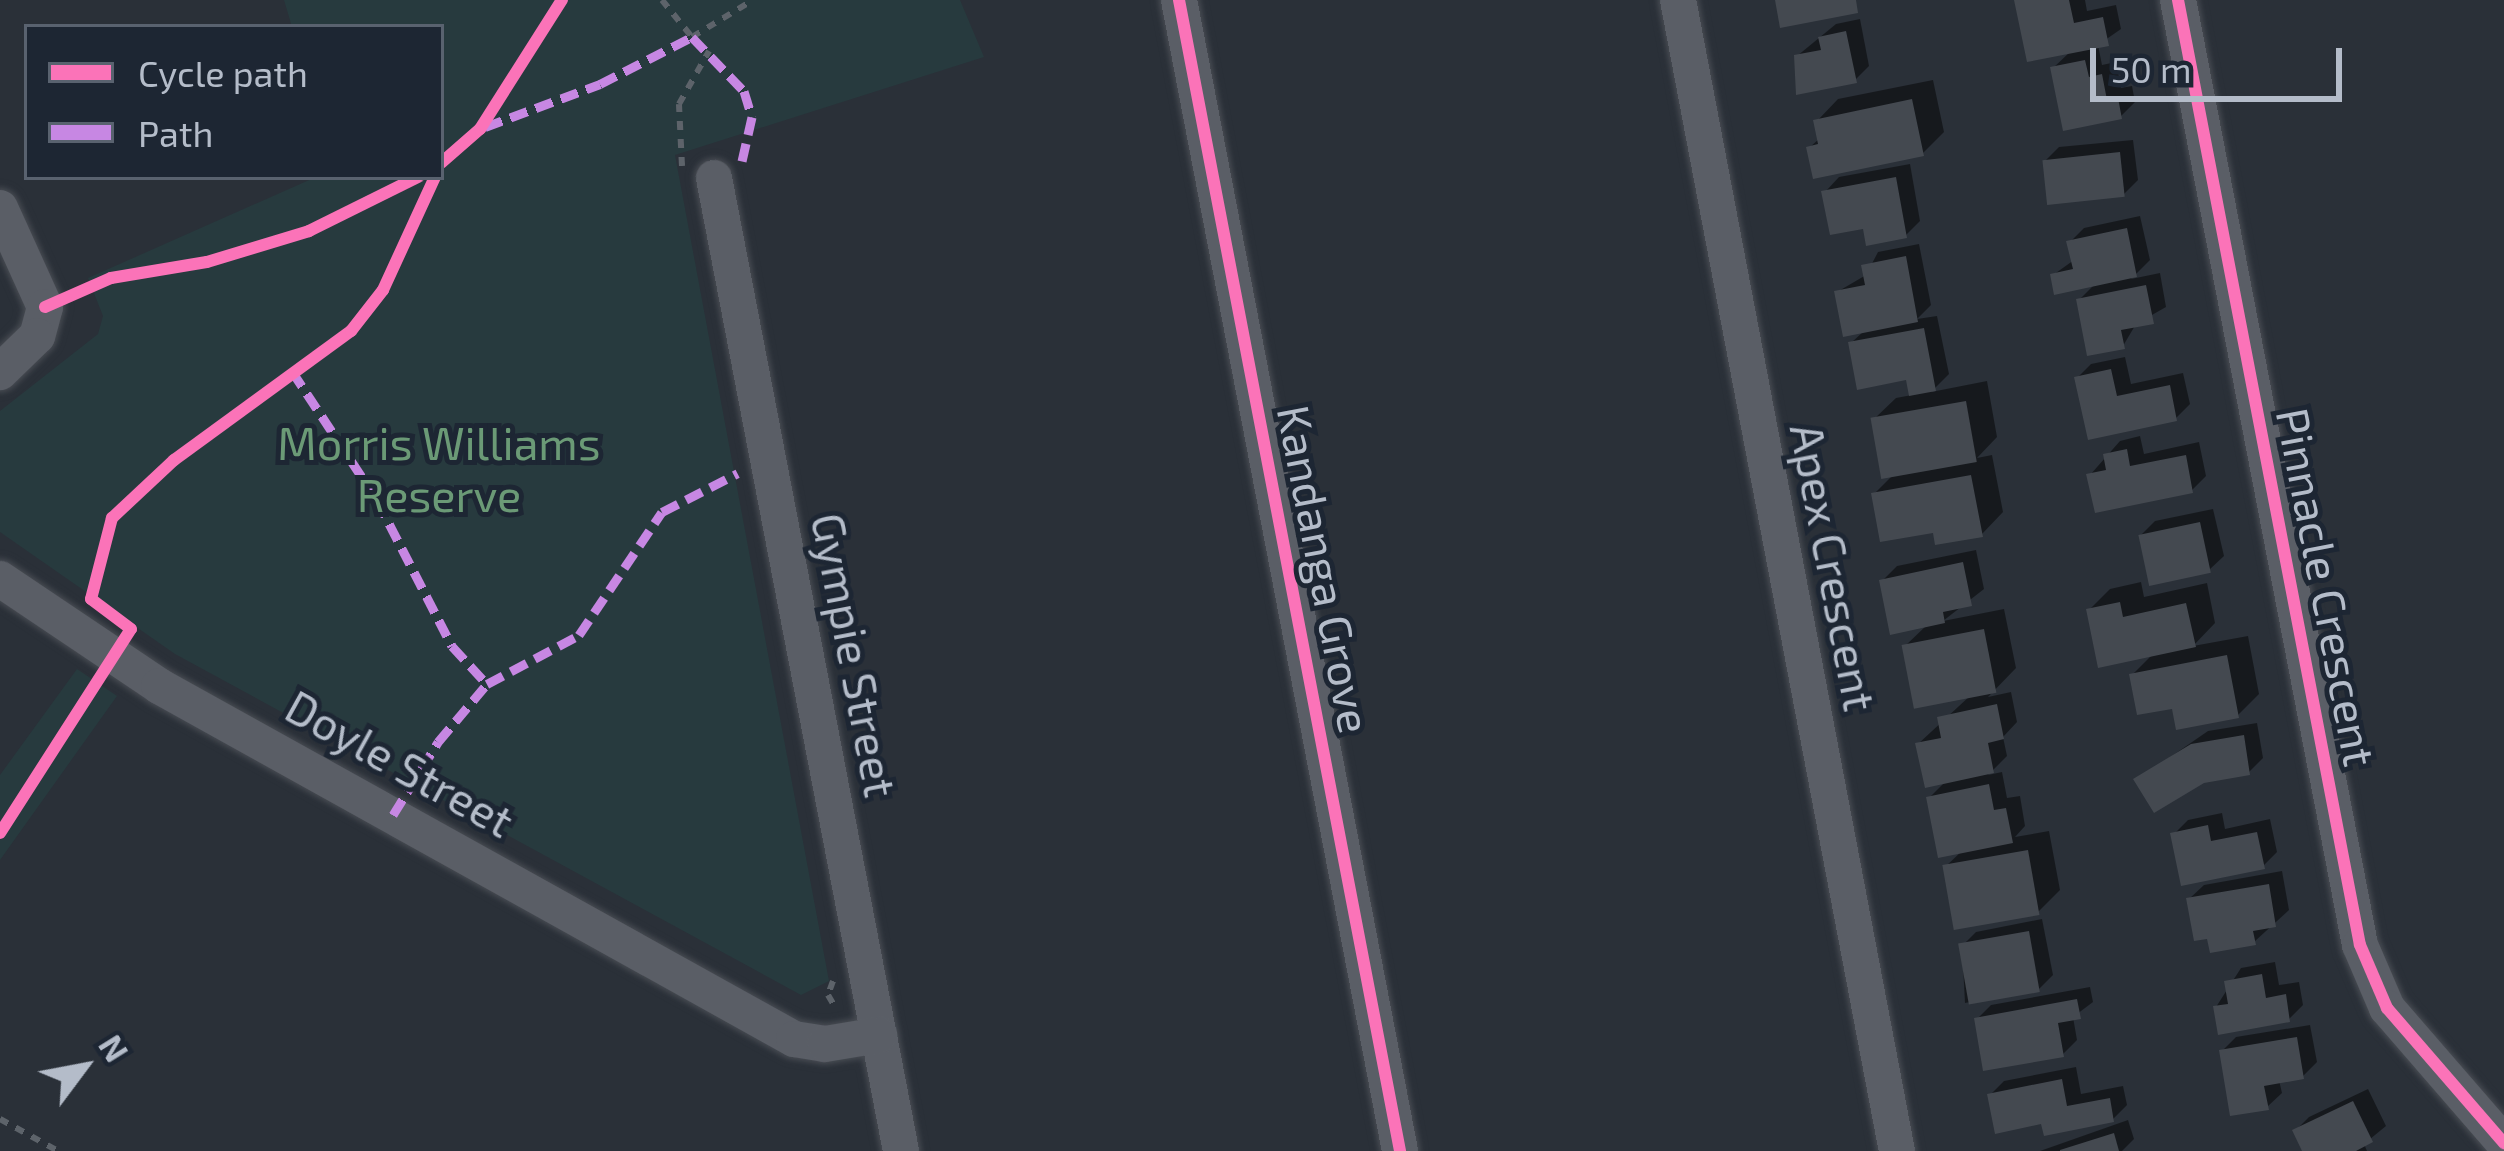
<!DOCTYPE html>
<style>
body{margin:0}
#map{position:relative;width:2504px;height:1151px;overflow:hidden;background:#2a3038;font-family:"Exo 2",sans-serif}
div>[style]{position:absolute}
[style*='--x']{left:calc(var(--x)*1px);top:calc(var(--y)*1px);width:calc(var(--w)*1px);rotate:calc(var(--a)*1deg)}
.green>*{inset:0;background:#273a3e}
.shadow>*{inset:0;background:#0007}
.building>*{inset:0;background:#444950;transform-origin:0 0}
.path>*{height:6px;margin-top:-3px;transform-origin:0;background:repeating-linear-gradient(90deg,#5d636a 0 9px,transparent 0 18px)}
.roads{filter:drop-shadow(0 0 3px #484c53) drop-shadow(0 0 3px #484c53)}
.minor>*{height:36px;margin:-18px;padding:0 18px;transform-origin:18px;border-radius:18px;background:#5a5e66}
.quiet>*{height:9px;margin-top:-4.5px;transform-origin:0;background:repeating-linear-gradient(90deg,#c787e3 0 18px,transparent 0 27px)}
.cycleway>*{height:12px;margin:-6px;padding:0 6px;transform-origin:6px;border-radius:6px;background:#fb73b8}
span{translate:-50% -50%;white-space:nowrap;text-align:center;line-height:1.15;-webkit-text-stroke:10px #1d2633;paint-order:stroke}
.park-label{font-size:45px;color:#6b9a76}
.street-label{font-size:45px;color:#b4bcc9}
.legend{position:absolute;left:24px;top:24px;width:420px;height:156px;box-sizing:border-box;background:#1d2633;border:3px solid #59626f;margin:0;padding:15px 21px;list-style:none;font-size:36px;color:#b4bcc9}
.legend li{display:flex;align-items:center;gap:24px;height:60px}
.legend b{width:60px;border:3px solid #59626f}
.north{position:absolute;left:24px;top:1007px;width:120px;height:120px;-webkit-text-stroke:9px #1d2633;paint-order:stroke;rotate:58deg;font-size:33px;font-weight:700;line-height:48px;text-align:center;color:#b4bcc9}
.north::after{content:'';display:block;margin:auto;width:42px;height:54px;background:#b4bcc9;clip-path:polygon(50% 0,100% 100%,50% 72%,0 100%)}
.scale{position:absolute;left:2090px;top:48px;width:252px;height:54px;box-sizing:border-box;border:6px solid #b4bcc9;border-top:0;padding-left:15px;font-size:36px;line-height:42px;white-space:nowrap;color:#b4bcc9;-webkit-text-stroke:9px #1d2633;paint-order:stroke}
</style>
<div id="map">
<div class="green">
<div style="clip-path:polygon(284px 0,960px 0,984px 57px,675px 155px,829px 981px,801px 995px,175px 654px,0 532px,0 411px,98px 334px,103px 316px,88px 278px,316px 177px,441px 177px,441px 27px,292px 27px)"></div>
<div style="clip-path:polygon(77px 669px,117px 696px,0 860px,0 775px)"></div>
</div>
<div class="shadow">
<div style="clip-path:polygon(2018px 0,2085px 0,2087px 11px,2116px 5px,2121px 29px,2098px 45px,2102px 65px,2116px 62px,2121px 88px,2132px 86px,2135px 102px,2121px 116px,2053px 68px,2071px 51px)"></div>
<div style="clip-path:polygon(1860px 19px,1869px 66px,1855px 80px,1797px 56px,1836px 24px)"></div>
<div style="clip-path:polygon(1933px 80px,1944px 132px,1923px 153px,1809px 148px,1820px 138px,1817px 121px,1838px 99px)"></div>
<div style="clip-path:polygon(2133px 140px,2138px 180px,2124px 194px,2045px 161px,2059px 147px)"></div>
<div style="clip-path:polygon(1910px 164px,1920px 221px,1906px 235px,1865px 225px,1825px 192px,1839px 177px)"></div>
<div style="clip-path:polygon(2140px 216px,2150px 260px,2131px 279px,2160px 273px,2166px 307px,2136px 324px,2123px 346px,2079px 300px,2097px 282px,2053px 275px,2074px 260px,2070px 242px,2084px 228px)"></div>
<div style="clip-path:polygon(1919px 244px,1931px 305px,1917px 319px,1937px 316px,1949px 374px,1931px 392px,1987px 381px,1997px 437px,1977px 458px,1992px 455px,2003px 512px,1982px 534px,1935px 529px,1874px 494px,1894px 474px,1874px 419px,1896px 398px,1912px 395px,1909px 377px,1851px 343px,1865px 330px,1837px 292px,1866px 275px,1878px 252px)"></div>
<div style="clip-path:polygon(2125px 357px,2131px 384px,2183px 373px,2190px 404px,2176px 418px,2090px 437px,2077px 378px,2091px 364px)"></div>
<div style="clip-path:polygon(2140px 436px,2144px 454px,2199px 442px,2206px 476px,2192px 490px,2090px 475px,2120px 441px)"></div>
<div style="clip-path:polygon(2213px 509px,2224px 556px,2209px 570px,2141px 535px,2155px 521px)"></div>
<div style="clip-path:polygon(1976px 550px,1984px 589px,1943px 621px,2004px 609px,2016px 668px,1988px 697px,2011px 692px,2017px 722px,2003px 737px,2007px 756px,1988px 775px,2002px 772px,2007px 798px,2020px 796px,2025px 826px,2015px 837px,2049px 831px,2060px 890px,2038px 912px,1945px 867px,1963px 850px,1929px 798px,1947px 780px,1918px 744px,1972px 694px,1905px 646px,1928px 624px,1882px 581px,1897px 566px)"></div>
<div style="clip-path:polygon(2141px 582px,2144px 597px,2207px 583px,2215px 623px,2193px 646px,2248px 636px,2259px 694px,2238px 715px,2174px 705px,2132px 675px,2154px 653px,2089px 610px,2110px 589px)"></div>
<div style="clip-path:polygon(2257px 723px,2263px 758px,2249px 772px,2137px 780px,2208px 731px)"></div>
<div style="clip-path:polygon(2222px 813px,2225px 829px,2270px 819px,2277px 852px,2263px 866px,2174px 834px,2188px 820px)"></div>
<div style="clip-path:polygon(2282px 871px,2289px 910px,2254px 942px,2189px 899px,2204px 885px)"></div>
<div style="clip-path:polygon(2042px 919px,2053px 975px,2039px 989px,1965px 1003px,1962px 946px,1976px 932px)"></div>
<div style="clip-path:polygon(2275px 962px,2279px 985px,2299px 982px,2303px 1005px,2289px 1019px,2216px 1007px,2241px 968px)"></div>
<div style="clip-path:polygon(2090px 987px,2093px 1002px,2073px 1017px,2077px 1040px,2063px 1054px,1977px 1019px,1991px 1005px)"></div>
<div style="clip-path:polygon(2310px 1025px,2317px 1062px,2302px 1077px,2279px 1080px,2282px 1093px,2267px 1107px,2222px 1051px,2236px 1037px)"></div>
<div style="clip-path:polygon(2076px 1067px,2081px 1094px,2123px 1086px,2127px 1105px,2113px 1119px,1990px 1095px,2004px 1081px)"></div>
<div style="clip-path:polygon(2368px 1089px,2386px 1126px,2364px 1144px,2367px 1151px,2305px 1151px,2295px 1131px,2309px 1117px)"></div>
<div style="clip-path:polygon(2128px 1120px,2134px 1139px,2122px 1151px,2040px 1151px)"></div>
</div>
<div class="building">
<div style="clip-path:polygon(1775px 0,1856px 0,1858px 13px,1780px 28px)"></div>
<div style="clip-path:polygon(2014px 0,2069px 0,2074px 23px,2103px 17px,2109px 46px,2027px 62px)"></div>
<div style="clip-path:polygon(1846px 31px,1857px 83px,1796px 95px,1794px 55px,1821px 50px,1818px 37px)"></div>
<div style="clip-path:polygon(2085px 60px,2089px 77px,2102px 74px,2107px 100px,2118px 98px,2122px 119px,2063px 131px,2050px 67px)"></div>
<div style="clip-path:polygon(1912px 99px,1924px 156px,1813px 179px,1806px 147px,1818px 144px,1813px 120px)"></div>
<div style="left:2120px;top:152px;width:45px;height:78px;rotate:84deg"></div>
<div style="clip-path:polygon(1896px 177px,1907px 238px,1866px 246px,1863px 229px,1830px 235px,1821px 191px)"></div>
<div style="clip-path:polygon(2127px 228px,2137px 277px,2054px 295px,2050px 274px,2073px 269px,2066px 241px)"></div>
<div style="clip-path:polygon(1906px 256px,1918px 322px,1843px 337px,1834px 291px,1865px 285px,1861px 265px)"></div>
<div style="clip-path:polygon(2146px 285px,2154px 324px,2121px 330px,2125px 349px,2087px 356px,2076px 299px)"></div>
<div style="clip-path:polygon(1924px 328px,1936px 391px,1909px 396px,1906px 380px,1857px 390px,1848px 342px)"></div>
<div style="clip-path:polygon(2111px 369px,2117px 396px,2170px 385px,2177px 421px,2088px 440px,2074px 377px)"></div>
<div style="left:1966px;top:401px;width:62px;height:97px;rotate:80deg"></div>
<div style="clip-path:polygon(2127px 449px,2130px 466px,2186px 455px,2193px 493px,2095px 513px,2086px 474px,2106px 470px,2103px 454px)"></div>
<div style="clip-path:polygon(1971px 475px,1983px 537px,1935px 545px,1933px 533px,1880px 542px,1871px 493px)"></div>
<div style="left:2200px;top:522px;width:52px;height:63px;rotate:78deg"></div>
<div style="clip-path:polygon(1963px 562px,1972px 606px,1943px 612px,1945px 623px,1890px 635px,1879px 580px)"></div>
<div style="clip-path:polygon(2120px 602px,2123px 617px,2186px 603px,2196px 647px,2098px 668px,2086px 609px)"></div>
<div style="left:1984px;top:629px;width:65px;height:84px;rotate:79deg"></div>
<div style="clip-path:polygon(2227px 655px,2239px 718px,2176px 730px,2172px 709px,2137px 715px,2129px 674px)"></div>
<div style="clip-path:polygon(1997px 704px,2004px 739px,1988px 743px,1994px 773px,1925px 788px,1915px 743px,1941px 738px,1937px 717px)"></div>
<div style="clip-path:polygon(2244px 735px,2250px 775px,2204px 783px,2154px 813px,2133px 779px,2191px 744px)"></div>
<div style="clip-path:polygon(1989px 784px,1994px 810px,2006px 808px,2013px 843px,1938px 858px,1926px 797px)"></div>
<div style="clip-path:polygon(2208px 825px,2211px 841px,2257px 832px,2265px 869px,2181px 886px,2170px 833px)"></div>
<div style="left:2028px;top:850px;width:66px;height:87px;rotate:80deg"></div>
<div style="clip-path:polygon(2269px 884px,2276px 927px,2253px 931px,2256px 945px,2210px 953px,2207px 939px,2194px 941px,2186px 898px)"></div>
<div style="left:2029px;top:931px;width:62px;height:72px;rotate:80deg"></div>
<div style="clip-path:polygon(2262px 974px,2266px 998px,2286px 994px,2290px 1022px,2218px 1035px,2213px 1006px,2228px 1004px,2224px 981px)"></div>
<div style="clip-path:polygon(2077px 999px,2081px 1019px,2058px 1023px,2064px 1057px,1983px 1071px,1974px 1018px)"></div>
<div style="clip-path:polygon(2297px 1037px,2304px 1079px,2264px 1086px,2269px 1110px,2230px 1116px,2219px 1050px)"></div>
<div style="clip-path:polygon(2062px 1079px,2067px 1106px,2110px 1098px,2114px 1122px,2044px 1136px,2041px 1124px,1995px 1134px,1987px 1094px)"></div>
<div style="clip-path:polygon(2353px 1101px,2373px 1142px,2356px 1151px,2302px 1151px,2292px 1130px)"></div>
<div style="clip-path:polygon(2114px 1133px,2119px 1151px,2060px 1151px,2060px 1150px)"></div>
</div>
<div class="path">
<div style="--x:662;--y:0;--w:48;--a:51"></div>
<div style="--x:692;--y:37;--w:71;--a:-31.2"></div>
<div style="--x:682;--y:166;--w:62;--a:-92.8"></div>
<div style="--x:679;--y:104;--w:61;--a:-60.5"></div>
<div style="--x:833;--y:981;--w:15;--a:110"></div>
<div style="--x:828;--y:995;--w:14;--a:60"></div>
<div style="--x:0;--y:1119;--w:66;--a:28.9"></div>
</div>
<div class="roads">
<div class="minor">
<div style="--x:1179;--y:0;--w:1172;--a:79.13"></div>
<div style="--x:1678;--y:0;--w:1172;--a:79.23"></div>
<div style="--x:2178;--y:0;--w:962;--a:79.1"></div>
<div style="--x:2360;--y:945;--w:69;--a:66.8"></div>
<div style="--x:2387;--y:1008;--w:179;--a:49.1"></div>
<div style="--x:714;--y:178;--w:991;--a:79.12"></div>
<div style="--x:0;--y:208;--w:109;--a:65.6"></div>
<div style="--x:45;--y:307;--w:30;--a:105"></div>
<div style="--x:37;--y:336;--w:52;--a:135.8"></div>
<div style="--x:0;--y:579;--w:192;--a:33.9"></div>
<div style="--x:159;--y:686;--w:727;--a:29.07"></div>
<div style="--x:794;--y:1039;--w:31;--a:9"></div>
<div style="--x:825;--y:1044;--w:55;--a:-9.5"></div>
</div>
</div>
<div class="quiet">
<div style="--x:485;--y:127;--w:123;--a:-20.5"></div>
<div style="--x:600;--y:84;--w:103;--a:-27.1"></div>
<div style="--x:692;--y:37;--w:75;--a:46.1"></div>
<div style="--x:744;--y:91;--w:27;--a:73"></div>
<div style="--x:752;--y:117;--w:45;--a:102.8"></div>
<div style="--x:292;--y:371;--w:154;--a:56.6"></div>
<div style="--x:377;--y:500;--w:164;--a:62.8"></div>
<div style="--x:452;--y:646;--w:52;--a:47.4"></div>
<div style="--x:393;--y:815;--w:86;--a:-58.3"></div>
<div style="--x:438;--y:742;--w:76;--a:-49.8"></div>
<div style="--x:487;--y:684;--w:104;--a:-28"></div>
<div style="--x:579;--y:635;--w:148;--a:-56"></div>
<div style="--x:662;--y:512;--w:85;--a:-27.2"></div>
</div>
<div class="cycleway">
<div style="--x:1179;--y:0;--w:1172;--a:79.13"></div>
<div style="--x:2178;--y:0;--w:962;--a:79.1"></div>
<div style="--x:2360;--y:945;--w:69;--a:66.8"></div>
<div style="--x:2387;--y:1008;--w:179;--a:49.1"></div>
<div style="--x:441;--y:163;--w:52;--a:-41.1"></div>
<div style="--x:480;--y:129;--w:153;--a:-57.6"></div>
<div style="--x:45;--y:307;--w:72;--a:-23.7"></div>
<div style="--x:111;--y:278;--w:97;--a:-9.5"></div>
<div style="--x:207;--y:262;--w:107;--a:-16.9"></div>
<div style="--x:309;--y:231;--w:122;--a:-26.4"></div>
<div style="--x:0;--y:833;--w:242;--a:-57.3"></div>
<div style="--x:131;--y:629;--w:50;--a:-143.1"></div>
<div style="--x:91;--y:599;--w:84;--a:-75.5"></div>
<div style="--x:112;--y:518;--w:85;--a:-43.1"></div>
<div style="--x:174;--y:460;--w:219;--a:-36.1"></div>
<div style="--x:351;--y:331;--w:52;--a:-52"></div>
<div style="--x:383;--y:290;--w:124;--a:-65.3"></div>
</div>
<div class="park-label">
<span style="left:439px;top:469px">Morris Williams<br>Reserve</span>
</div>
<div class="street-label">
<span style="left:1834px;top:567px;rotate:79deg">Apex Crescent</span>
<span style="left:1325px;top:569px;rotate:79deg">Kandanga Grove</span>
<span style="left:2327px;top:587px;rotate:79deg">Pinnacle Crescent</span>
<span style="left:855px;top:655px;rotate:79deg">Gympie Street</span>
<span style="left:400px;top:763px;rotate:29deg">Doyle Street</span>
</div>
<ul class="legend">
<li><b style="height:15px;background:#fb73b8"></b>Cycle path</li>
<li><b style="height:15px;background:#c787e3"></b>Path</li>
</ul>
<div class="north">N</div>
<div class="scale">50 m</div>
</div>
